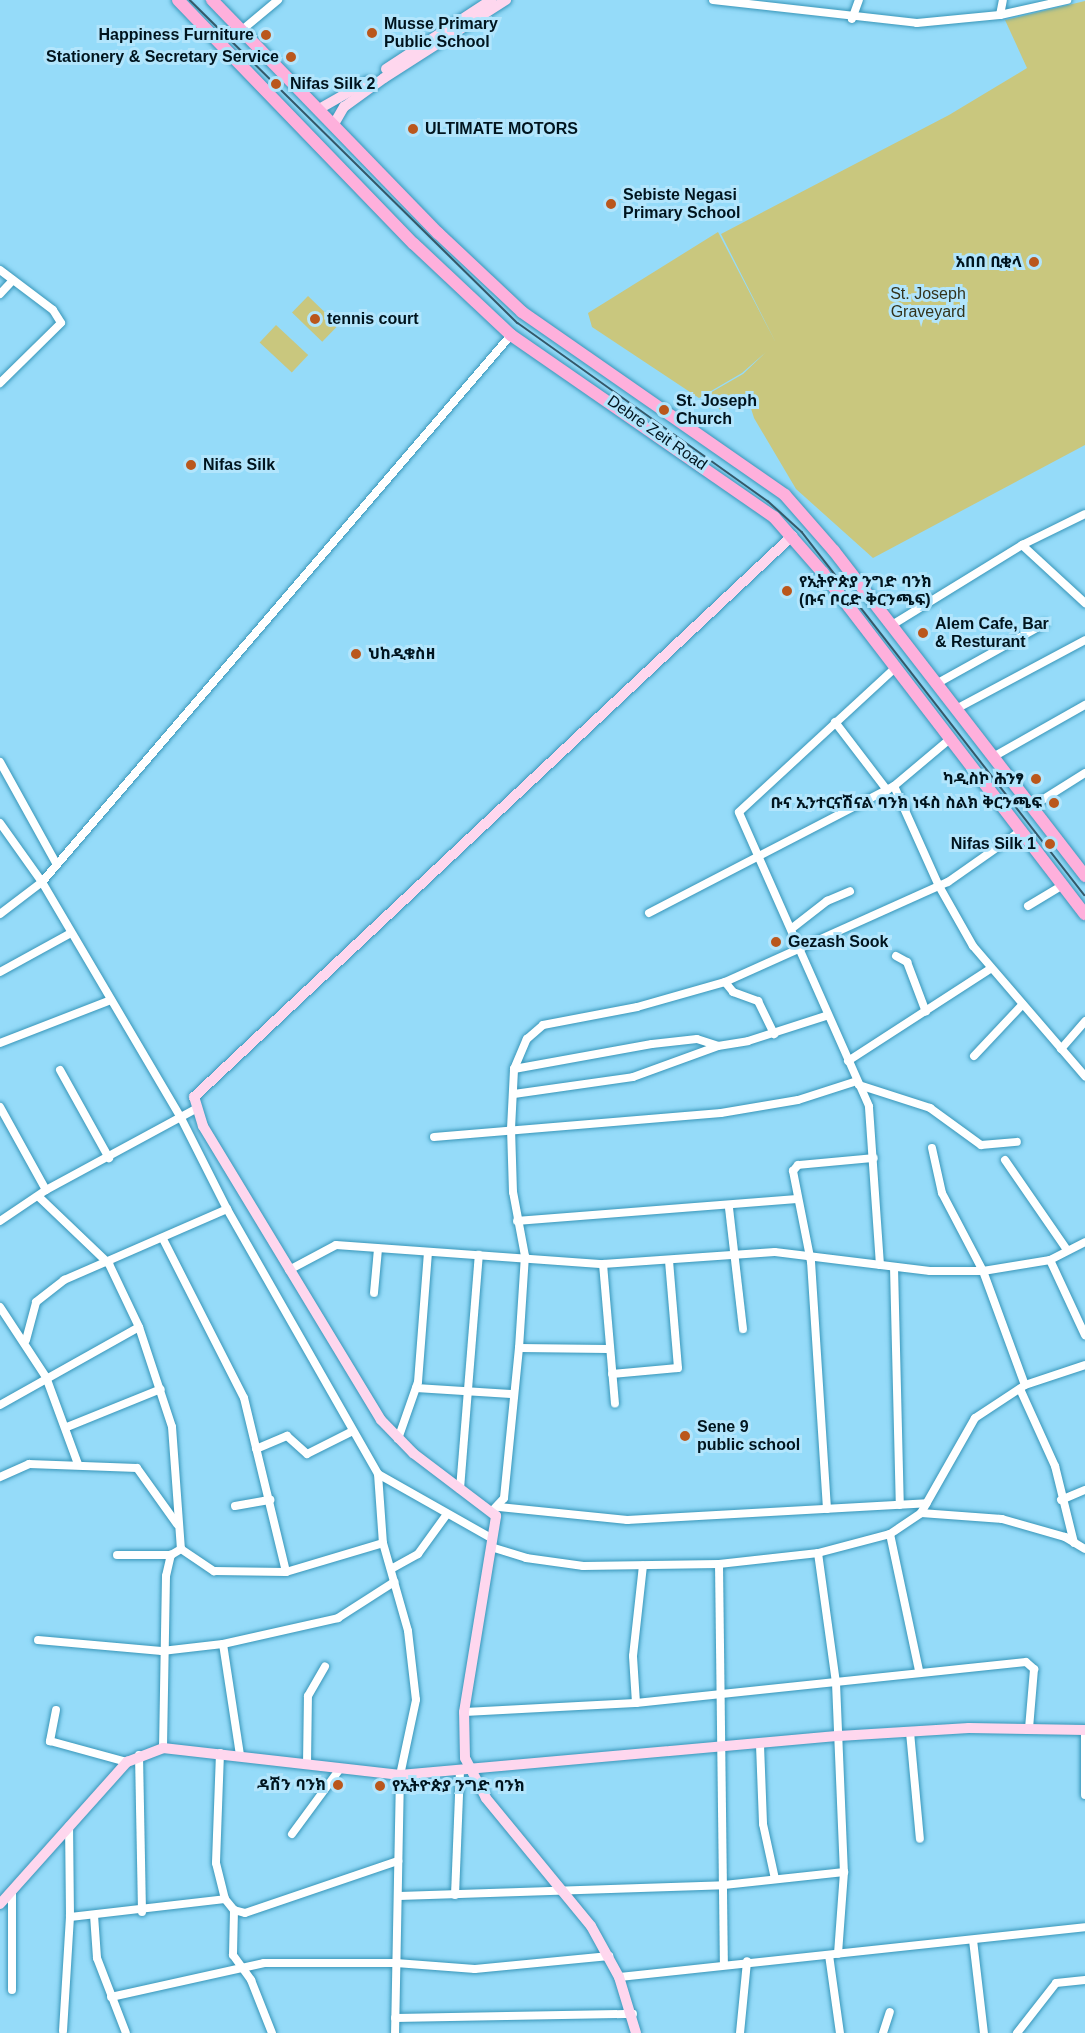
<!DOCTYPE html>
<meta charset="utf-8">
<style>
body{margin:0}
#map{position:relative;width:1085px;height:2033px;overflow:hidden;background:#95dbf9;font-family:Helvetica,"Noto Sans Ethiopic",sans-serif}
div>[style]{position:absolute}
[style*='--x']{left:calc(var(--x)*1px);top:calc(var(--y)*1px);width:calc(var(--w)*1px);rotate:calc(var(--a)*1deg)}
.green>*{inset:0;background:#c9c77e;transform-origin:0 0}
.roads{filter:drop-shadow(0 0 2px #3896b9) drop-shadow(0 0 2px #3896b9)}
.street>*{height:8px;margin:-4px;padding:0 4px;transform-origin:4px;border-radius:4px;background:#fff}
.secondary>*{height:10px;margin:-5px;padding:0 5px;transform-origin:5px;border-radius:5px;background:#fed7ee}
.primary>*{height:12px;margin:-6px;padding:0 6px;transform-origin:6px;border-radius:6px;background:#feb0dc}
.tram>*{height:1.5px;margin:-0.75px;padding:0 0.75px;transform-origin:0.75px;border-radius:0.75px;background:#34596a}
.dots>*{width:16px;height:16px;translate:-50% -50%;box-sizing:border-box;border:3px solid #b2e5fc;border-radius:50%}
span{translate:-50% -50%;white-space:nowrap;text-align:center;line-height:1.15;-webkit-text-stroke:6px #b2e5fc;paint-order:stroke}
.poi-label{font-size:16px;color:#00141e;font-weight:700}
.left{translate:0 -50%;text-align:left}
.right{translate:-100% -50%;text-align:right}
.park-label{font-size:16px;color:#33331c}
.street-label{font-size:16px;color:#00141e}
</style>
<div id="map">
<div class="green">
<div style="clip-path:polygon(1085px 1px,1085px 445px,873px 558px,796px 489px,754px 418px,748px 399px,720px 410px,710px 393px,743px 374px,766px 352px,742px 373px,699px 398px,592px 327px,588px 313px,718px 232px,776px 343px,721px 234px,949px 115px,1027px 68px,1005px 20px)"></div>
<div style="left:308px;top:296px;width:42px;height:23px;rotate:44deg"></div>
<div style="left:276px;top:325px;width:44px;height:24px;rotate:43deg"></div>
</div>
<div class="roads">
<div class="street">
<div style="--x:713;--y:0;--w:205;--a:6.4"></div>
<div style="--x:917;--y:23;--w:83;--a:-5.5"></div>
<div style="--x:1000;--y:15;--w:69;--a:-12.6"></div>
<div style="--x:1000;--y:15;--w:15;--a:-79"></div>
<div style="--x:852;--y:19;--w:20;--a:-70"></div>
<div style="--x:242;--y:30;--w:47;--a:-39.8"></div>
<div style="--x:0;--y:270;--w:66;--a:37"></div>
<div style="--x:53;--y:310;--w:15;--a:58"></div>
<div style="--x:61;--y:323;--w:86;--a:135.5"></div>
<div style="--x:0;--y:294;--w:19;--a:-47"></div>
<div style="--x:1022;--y:545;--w:86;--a:42.6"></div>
<div style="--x:892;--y:625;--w:153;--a:-31.6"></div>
<div style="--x:1022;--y:545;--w:70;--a:-26.2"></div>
<div style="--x:936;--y:684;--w:124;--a:-29.1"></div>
<div style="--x:956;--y:709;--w:146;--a:-28.1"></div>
<div style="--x:835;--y:722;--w:86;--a:52.6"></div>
<div style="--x:993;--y:757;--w:106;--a:-29.5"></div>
<div style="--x:0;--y:762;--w:115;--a:61"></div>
<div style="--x:894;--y:786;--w:110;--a:65.8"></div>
<div style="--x:939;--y:886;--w:69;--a:60.5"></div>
<div style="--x:973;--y:946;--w:172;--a:49.3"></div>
<div style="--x:1031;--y:807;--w:64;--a:-32.2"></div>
<div style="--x:0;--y:823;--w:72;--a:54.6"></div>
<div style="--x:42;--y:882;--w:274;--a:59.5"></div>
<div style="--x:181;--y:1118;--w:102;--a:63.2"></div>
<div style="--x:227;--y:1209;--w:305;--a:60.3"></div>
<div style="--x:378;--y:1474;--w:69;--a:85.9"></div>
<div style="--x:383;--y:1543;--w:91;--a:74.1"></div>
<div style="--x:408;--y:1631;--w:69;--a:83.4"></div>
<div style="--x:416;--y:1700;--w:77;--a:102"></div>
<div style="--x:400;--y:1775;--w:258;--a:91.1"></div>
<div style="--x:1028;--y:906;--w:41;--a:-31"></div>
<div style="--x:649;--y:913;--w:276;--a:-27.4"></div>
<div style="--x:894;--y:786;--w:75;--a:-40.1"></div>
<div style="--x:0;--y:914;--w:53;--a:-37.3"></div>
<div style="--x:42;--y:882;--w:721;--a:-49.39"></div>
<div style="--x:791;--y:929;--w:46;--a:-37.9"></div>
<div style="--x:827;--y:901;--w:25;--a:-23"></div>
<div style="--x:896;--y:956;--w:13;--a:29"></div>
<div style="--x:907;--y:962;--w:53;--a:69.2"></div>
<div style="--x:0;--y:972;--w:81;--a:-28.8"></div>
<div style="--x:725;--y:982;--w:13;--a:51"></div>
<div style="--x:733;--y:992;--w:27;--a:20"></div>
<div style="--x:758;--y:1001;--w:37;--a:64"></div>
<div style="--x:0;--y:1043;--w:119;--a:-21.2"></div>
<div style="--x:1061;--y:1049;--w:37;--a:-49"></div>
<div style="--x:974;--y:1056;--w:71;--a:-46.7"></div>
<div style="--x:848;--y:1061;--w:169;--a:-32.9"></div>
<div style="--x:514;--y:1069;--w:140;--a:-10.3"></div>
<div style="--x:652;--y:1044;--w:45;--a:-6.3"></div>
<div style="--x:697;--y:1039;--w:22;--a:18"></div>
<div style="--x:718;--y:1046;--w:30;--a:-9"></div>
<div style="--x:748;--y:1041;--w:82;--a:-17.8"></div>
<div style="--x:60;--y:1070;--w:101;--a:60.9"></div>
<div style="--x:859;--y:1085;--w:75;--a:17.9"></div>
<div style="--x:930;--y:1108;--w:63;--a:36"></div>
<div style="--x:981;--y:1145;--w:36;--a:-5"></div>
<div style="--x:514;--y:1094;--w:120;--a:-8.1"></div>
<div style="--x:633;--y:1077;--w:90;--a:-20"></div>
<div style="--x:0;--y:1107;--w:95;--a:61"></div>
<div style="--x:434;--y:1137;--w:288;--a:-4.8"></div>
<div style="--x:721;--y:1113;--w:78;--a:-9.6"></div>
<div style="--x:798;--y:1100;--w:62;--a:-17.9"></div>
<div style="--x:932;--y:1148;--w:46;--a:77.5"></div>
<div style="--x:942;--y:1193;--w:88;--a:62.3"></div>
<div style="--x:983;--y:1271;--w:121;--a:69.8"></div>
<div style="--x:1005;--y:1160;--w:109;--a:55.4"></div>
<div style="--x:39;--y:1197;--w:97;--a:43.7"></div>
<div style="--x:109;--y:1264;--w:70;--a:64.5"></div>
<div style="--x:139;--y:1327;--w:105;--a:71.7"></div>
<div style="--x:172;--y:1427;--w:122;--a:85.8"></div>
<div style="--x:181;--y:1549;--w:40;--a:34"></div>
<div style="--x:214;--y:1571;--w:72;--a:0.8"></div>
<div style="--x:286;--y:1572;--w:101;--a:-16.6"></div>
<div style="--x:729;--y:1208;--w:122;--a:83.4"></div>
<div style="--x:0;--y:1221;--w:55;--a:-34"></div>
<div style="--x:46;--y:1190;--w:168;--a:-28.4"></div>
<div style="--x:517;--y:1221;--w:280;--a:-4.5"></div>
<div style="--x:163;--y:1239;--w:178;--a:63"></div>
<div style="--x:244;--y:1398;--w:179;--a:76.4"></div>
<div style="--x:1050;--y:1260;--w:83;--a:65"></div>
<div style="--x:603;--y:1264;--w:140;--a:85.1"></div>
<div style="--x:880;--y:1265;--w:159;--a:-94"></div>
<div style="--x:869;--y:1106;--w:321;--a:-113.9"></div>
<div style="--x:739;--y:812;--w:214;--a:-42.7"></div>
<div style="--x:894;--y:1267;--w:238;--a:88.6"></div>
<div style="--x:289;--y:1270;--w:53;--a:-28"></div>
<div style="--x:336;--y:1245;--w:268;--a:4.1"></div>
<div style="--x:603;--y:1264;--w:172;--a:-4"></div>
<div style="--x:775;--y:1252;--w:156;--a:7"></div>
<div style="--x:930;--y:1271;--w:53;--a:0"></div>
<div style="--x:983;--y:1271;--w:68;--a:-9.3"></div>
<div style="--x:1050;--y:1260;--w:39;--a:-27"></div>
<div style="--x:374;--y:1293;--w:44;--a:-84.8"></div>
<div style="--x:0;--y:1307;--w:84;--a:56.7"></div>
<div style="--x:46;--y:1377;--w:93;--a:69.8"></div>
<div style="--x:26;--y:1340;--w:39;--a:-75"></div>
<div style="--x:36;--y:1302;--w:36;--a:-38"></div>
<div style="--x:64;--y:1280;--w:178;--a:-23.5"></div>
<div style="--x:519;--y:1348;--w:89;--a:0.6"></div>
<div style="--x:612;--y:1374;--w:66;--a:-5.2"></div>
<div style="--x:678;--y:1368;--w:108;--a:-94.8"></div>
<div style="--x:416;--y:1388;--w:95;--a:3.6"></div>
<div style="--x:1020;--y:1389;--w:85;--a:65.6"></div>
<div style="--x:1055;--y:1466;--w:79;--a:76.1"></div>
<div style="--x:0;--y:1405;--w:159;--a:-29.3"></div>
<div style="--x:67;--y:1427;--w:101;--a:-22"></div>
<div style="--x:398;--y:1439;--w:60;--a:-70.7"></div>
<div style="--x:418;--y:1382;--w:129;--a:-85.6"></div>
<div style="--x:256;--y:1449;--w:34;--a:-23"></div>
<div style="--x:287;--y:1436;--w:27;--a:42"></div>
<div style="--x:307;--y:1454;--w:51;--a:-26.6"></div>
<div style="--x:378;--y:1474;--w:132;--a:29.5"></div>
<div style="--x:0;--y:1477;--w:32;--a:-24"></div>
<div style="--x:29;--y:1464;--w:108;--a:2.1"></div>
<div style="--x:137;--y:1468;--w:69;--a:54.5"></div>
<div style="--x:460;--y:1489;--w:235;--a:-85.4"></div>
<div style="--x:1061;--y:1500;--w:26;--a:-23"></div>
<div style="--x:235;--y:1506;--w:36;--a:-10"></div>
<div style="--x:499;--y:1507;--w:129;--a:5.8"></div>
<div style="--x:627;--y:1520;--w:300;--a:-3.2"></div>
<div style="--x:827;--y:1509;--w:248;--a:-93.7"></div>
<div style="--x:811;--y:1262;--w:93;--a:-101.2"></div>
<div style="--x:793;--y:1171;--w:8;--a:-50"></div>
<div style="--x:798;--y:1165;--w:76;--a:-5.3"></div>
<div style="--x:493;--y:1510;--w:16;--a:-47"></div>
<div style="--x:504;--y:1498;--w:151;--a:-84.3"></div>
<div style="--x:519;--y:1348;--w:92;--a:-86.3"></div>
<div style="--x:525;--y:1256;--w:65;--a:-100.6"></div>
<div style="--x:513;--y:1192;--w:63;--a:-91.8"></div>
<div style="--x:511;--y:1129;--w:60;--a:-87.1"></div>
<div style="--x:514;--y:1069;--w:33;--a:-67"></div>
<div style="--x:527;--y:1039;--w:21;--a:-41"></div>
<div style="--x:543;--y:1025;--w:96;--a:-10.8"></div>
<div style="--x:637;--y:1007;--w:91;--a:-15.9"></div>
<div style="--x:725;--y:982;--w:244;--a:-24.2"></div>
<div style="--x:948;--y:882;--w:90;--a:-35.1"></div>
<div style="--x:921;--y:1513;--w:81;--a:4.2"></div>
<div style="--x:1002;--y:1519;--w:66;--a:15.9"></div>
<div style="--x:1065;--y:1537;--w:23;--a:31"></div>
<div style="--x:890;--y:1534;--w:139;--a:78"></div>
<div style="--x:491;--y:1547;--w:37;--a:17"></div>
<div style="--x:526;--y:1558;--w:58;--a:8"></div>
<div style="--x:583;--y:1566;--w:136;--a:-0.8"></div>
<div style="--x:719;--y:1564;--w:100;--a:-6.3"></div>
<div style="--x:818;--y:1553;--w:74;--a:-14.8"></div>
<div style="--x:890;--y:1534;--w:37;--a:-34"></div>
<div style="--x:921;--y:1513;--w:109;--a:-60.4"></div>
<div style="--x:975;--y:1418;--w:60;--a:-33.4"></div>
<div style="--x:1025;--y:1385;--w:63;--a:-18.4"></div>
<div style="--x:818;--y:1553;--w:131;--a:82.1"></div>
<div style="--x:836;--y:1683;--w:189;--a:87.6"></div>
<div style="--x:844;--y:1872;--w:82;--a:94.2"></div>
<div style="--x:117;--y:1555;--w:54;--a:0"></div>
<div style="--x:719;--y:1564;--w:400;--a:89.3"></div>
<div style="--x:391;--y:1569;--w:31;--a:-29"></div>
<div style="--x:418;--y:1554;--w:49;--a:-54.1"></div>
<div style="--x:38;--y:1640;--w:124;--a:5.1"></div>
<div style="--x:162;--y:1651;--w:61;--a:-6.5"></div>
<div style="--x:223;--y:1644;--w:118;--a:-12.7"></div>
<div style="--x:338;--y:1618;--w:67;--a:-32.7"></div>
<div style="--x:223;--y:1644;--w:112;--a:81.3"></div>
<div style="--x:636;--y:1703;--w:47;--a:-93.7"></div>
<div style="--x:633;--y:1656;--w:91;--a:-83.7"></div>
<div style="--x:56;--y:1710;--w:32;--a:101"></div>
<div style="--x:50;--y:1741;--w:80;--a:15.3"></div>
<div style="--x:464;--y:1712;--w:172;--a:-3"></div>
<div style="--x:636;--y:1703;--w:392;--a:-6"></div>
<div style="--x:1026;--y:1662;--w:11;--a:41"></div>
<div style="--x:1034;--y:1669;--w:60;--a:94.8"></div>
<div style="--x:1085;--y:1730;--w:65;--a:90"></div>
<div style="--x:910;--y:1732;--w:107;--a:84.7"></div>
<div style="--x:760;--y:1745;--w:79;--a:87.8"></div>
<div style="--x:763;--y:1824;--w:56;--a:77.7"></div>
<div style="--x:163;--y:1748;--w:172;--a:-89"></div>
<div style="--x:166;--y:1576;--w:22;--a:-77"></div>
<div style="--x:171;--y:1555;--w:12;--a:-31"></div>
<div style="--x:220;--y:1753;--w:110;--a:92.1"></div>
<div style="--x:216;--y:1863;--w:37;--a:76"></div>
<div style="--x:225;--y:1899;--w:14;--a:51"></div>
<div style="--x:234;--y:1910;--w:11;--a:15"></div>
<div style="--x:245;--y:1913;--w:162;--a:-18.8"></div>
<div style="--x:139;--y:1755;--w:157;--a:88.9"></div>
<div style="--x:307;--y:1764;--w:68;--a:-89.2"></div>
<div style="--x:308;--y:1696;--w:34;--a:-60"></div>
<div style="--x:292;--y:1834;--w:79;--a:-53.7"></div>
<div style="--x:12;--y:1891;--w:99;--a:90"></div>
<div style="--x:455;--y:1895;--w:124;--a:-87.7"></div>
<div style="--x:399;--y:1896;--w:325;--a:-1.9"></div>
<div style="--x:724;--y:1885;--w:121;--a:-6.2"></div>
<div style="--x:234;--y:1910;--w:45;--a:91.3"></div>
<div style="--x:233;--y:1955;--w:31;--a:54"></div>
<div style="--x:251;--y:1980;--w:57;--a:68.4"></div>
<div style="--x:94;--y:1915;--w:43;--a:86"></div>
<div style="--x:97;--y:1958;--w:80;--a:68.9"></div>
<div style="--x:70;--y:1917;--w:156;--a:-6.6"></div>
<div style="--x:973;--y:1940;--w:94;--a:83.3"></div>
<div style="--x:829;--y:1955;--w:79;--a:82"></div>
<div style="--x:619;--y:1977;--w:469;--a:-6.1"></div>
<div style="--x:111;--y:1997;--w:157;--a:-12.5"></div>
<div style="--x:264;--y:1963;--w:132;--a:0"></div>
<div style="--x:396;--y:1963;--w:79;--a:4.3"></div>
<div style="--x:475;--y:1969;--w:135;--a:-5.5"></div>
<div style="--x:395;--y:2018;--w:238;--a:-1"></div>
<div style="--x:63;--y:2031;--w:114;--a:-86.5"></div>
<div style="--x:70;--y:1917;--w:91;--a:-90.6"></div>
<div style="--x:740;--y:2033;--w:72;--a:-84.4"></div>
<div style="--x:883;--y:2033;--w:22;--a:-72"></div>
<div style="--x:1017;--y:2033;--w:63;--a:-52"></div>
<div style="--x:1056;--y:1983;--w:29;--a:-6"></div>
</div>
<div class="secondary">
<div style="--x:386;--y:69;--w:126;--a:-33.3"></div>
<div style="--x:319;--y:109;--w:56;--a:-29.7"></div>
<div style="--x:334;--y:124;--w:20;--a:-60"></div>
<div style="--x:344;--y:107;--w:49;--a:-35.9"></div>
<div style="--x:384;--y:78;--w:145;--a:-32.6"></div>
<div style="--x:0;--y:1904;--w:191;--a:-48.2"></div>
<div style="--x:127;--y:1762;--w:39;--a:-21"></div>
<div style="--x:163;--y:1748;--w:239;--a:6.5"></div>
<div style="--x:400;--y:1775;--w:441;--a:-5.1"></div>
<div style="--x:839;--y:1736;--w:130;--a:-3.5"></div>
<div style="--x:969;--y:1728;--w:116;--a:1"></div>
<div style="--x:636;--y:2033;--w:59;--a:-106.9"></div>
<div style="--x:619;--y:1977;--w:58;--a:-118.8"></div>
<div style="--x:591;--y:1926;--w:166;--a:-129.4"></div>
<div style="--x:486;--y:1798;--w:45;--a:-117.7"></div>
<div style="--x:465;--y:1758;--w:46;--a:-91.2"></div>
<div style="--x:464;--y:1712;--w:199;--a:-80.7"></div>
<div style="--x:496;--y:1516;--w:104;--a:-142.8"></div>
<div style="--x:413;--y:1453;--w:46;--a:-134.1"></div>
<div style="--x:381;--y:1420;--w:344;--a:-121.2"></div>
<div style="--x:203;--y:1126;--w:30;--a:-107"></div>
<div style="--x:194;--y:1097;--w:820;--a:-43.17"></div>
</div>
<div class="primary">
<div style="--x:178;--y:0;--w:339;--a:46"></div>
<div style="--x:414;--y:244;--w:133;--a:43.2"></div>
<div style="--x:511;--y:335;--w:320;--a:34.7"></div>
<div style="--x:774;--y:517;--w:74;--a:48.8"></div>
<div style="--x:823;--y:573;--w:430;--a:52.5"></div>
<div style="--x:212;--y:0;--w:325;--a:45.9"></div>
<div style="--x:438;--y:233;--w:115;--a:43.2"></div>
<div style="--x:522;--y:312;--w:320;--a:34.8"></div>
<div style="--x:785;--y:495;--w:74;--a:48.8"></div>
<div style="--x:834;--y:551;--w:411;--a:52.3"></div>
</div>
</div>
<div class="tram">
<div style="--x:190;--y:0;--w:460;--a:44.6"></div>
<div style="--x:518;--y:323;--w:307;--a:35.5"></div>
<div style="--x:768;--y:501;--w:46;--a:42.4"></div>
<div style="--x:802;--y:532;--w:460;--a:52.1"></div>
</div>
<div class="dots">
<div style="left:372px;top:33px;background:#ba571c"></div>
<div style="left:266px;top:35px;background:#ba571c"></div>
<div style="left:291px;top:57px;background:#ba571c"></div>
<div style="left:276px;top:84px;background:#ba571c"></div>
<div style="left:413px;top:129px;background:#ba571c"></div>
<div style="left:611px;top:204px;background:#ba571c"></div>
<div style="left:1034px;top:262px;background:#ba571c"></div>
<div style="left:315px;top:319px;background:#ba571c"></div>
<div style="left:664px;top:410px;background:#ba571c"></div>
<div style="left:191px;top:465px;background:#ba571c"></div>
<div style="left:787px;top:591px;background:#ba571c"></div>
<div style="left:923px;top:633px;background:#ba571c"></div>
<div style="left:356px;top:654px;background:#ba571c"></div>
<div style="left:1036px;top:779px;background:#ba571c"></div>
<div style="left:1054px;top:803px;background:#ba571c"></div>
<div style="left:1050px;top:844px;background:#ba571c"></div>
<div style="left:776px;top:942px;background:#ba571c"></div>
<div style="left:685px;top:1436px;background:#ba571c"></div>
<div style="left:338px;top:1785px;background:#ba571c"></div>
<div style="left:380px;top:1786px;background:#ba571c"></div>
</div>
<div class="poi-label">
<span class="left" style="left:384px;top:33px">Musse Primary<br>Public School</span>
<span class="right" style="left:254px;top:35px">Happiness Furniture</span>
<span class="right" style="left:279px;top:57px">Stationery &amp; Secretary Service</span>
<span class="left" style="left:290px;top:84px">Nifas Silk 2</span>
<span class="left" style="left:425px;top:129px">ULTIMATE MOTORS</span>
<span class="left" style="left:623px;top:204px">Sebiste Negasi<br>Primary School</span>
<span class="right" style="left:1022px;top:262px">አበበ ቢቂላ</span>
<span class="left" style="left:327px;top:319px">tennis court</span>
<span class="left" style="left:676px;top:410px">St. Joseph<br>Church</span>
<span class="left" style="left:203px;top:465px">Nifas Silk</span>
<span class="left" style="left:799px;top:591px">የኢትዮጵያ ንግድ ባንክ<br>(ቡና ቦርድ ቅርንጫፍ)</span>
<span class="left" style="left:935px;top:633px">Alem Cafe, Bar<br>&amp; Resturant</span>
<span class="left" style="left:368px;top:654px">ህከዲቁስዘ</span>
<span class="right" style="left:1024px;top:779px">ካዲስኮ ሕንፃ</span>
<span class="right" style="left:1042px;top:803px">ቡና ኢንተርናሽናል ባንክ ነፋስ ስልክ ቅርንጫፍ</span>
<span class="right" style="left:1036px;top:844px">Nifas Silk 1</span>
<span class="left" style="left:788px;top:942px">Gezash Sook</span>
<span class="left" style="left:697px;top:1436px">Sene 9<br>public school</span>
<span class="right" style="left:326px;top:1785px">ዳሽን ባንክ</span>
<span class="left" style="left:392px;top:1786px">የኢትዮጵያ ንግድ ባንክ</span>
</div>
<div class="park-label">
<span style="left:928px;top:303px">St. Joseph<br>Graveyard</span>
</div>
<div class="street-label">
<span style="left:657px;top:433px;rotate:35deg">Debre Zeit Road</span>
</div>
</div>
